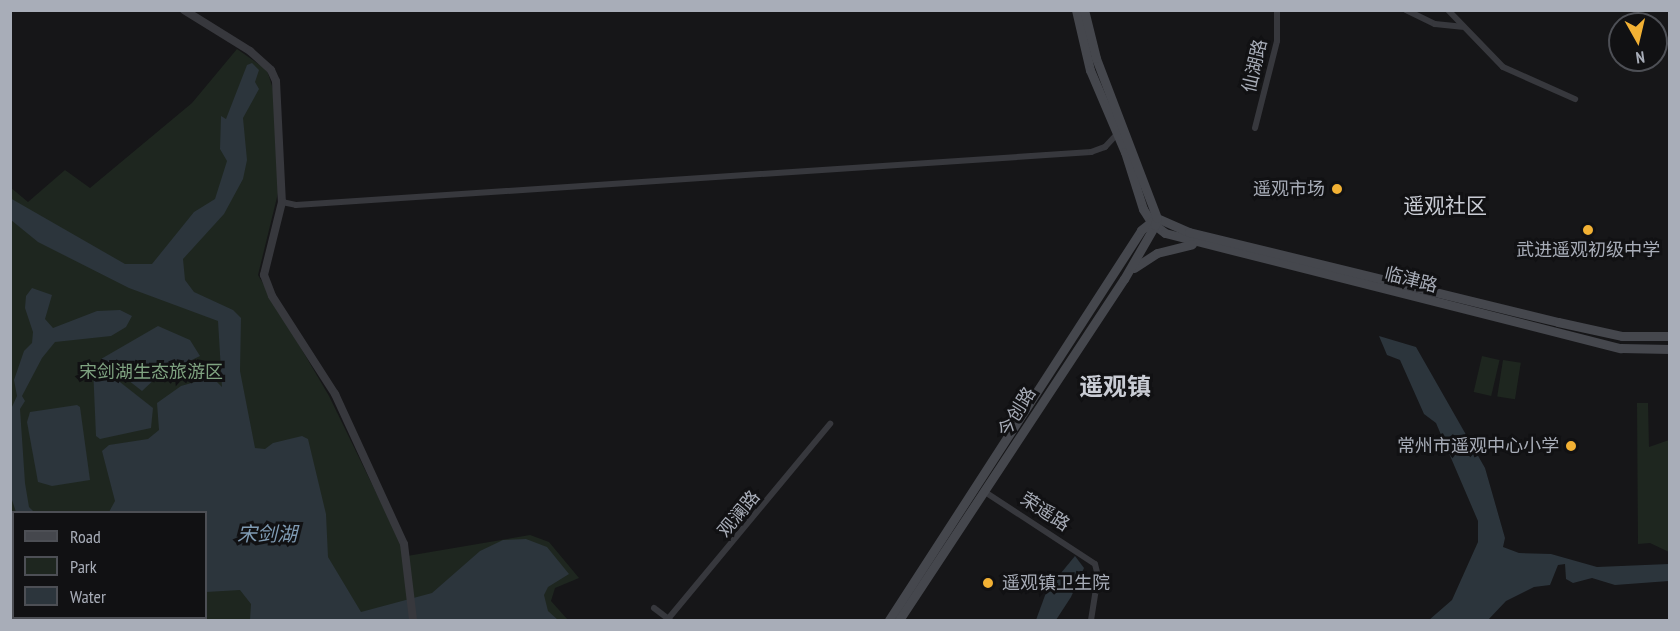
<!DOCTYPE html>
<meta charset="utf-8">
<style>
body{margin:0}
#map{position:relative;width:1680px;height:631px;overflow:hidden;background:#161618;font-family:"PT Sans Narrow","Noto Sans SC",sans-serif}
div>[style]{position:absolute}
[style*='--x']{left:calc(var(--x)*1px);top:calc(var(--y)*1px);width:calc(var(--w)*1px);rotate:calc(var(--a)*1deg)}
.green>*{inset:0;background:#1e261f;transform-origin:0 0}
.water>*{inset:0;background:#2c353c}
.minor>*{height:6px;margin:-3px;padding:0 3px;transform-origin:3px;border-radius:3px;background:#37383d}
.tertiary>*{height:8px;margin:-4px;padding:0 4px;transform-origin:4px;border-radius:4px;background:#37383d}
.secondary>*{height:9px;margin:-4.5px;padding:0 4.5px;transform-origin:4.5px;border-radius:4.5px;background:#45474d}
.dots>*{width:16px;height:16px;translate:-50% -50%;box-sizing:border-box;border:3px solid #111113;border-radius:50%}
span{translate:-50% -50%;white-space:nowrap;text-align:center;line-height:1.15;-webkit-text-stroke:6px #111113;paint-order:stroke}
.street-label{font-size:18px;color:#a8adb8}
.poi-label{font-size:18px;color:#a8adb8}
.right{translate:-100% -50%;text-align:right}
.left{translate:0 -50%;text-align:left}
.park-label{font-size:18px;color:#7fa381}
.water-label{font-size:20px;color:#7f9bb3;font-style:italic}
.quarter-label{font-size:21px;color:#c9ccd4}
.district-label{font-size:24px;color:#c9ccd4;font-weight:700}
.frame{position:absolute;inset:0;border:12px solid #a8adb8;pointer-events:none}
.legend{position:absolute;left:12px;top:511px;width:195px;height:108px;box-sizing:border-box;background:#111113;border:2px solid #4d4f55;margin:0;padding:8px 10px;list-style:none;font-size:18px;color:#a8adb8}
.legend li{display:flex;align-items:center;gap:12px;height:30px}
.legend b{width:30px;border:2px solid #4d4f55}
.north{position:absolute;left:1608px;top:12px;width:60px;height:60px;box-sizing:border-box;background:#111113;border:2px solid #4d4f55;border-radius:50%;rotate:172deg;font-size:16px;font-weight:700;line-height:24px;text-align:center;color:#a8adb8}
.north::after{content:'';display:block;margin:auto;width:21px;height:27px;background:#f2b134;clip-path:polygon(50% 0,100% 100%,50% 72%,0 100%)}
</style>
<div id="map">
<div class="green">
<div style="clip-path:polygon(evenodd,237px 49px,267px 70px,273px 89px,279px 189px,258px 275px,329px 396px,407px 556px,530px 535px,549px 542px,579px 578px,555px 588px,551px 601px,568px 620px,11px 620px,10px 187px,28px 202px,65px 170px,90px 188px,192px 103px,237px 49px,14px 512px,206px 512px,206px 618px,14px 618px,14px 512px)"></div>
<div style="left:1482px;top:356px;width:18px;height:37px;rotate:13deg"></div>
<div style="left:1503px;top:360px;width:18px;height:37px;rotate:9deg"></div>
<div style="clip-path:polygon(1637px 403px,1648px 403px,1649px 447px,1669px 440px,1669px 552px,1650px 543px,1638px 544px)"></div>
</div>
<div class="water">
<div style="clip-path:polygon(252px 63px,259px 70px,255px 82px,259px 89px,243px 118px,247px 160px,243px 179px,224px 214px,183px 259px,185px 280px,194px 292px,233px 310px,241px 318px,240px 371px,255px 448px,265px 449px,273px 443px,302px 436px,308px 439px,326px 514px,328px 557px,361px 612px,432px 593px,480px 551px,503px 540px,526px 539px,547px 547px,569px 574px,548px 587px,544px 595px,548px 611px,558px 620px,250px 620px,251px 604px,240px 590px,206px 592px,206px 512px,109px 512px,115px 501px,102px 451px,109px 445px,148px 439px,159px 430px,157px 403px,181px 386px,212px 377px,222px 387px,218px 321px,129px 288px,38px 242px,11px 220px,10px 198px,125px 264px,152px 264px,194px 212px,215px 199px,227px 161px,220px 149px,221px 116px,226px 119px,247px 65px)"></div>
<div style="clip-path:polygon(32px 288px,52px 295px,45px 319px,53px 328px,97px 311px,120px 310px,132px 316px,126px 327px,111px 336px,55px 342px,42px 358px,22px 396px,25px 401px,20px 409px,25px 483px,29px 507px,34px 512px,16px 512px,10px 494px,11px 409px,17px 396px,14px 380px,24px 351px,32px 343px,33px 332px,25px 308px,26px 296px)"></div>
<div style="clip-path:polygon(158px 326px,190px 340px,200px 356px,157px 377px,142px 391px,101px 359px)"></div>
<div style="clip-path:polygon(1379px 336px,1416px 347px,1485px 468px,1505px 538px,1503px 547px,1519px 553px,1551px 554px,1597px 567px,1669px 564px,1669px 581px,1615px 585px,1592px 578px,1573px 583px,1566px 579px,1565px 564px,1558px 565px,1550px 585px,1534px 587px,1506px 601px,1488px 620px,1429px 620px,1452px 600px,1478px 542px,1478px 521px,1436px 423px,1424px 414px,1400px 360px,1387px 355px)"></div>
<div style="clip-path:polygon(97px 364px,153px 408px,151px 428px,100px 439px,96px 436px,93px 367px)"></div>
<div style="clip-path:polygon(77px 405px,80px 407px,90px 480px,52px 486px,38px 482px,27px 422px,30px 412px)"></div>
<div style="clip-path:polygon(13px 528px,14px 618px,25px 618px,11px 620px)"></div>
<div style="clip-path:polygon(1075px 556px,1084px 568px,1071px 597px,1056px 620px,1036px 620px,1047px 590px)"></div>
</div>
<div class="minor">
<div style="--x:1406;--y:10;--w:32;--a:26"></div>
<div style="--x:1435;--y:24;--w:27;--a:6"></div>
<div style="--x:1448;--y:10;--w:79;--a:46"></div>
<div style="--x:1503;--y:67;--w:79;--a:24"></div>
<div style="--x:1255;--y:128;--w:90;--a:-75.8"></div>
<div style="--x:1277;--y:41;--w:31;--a:-90"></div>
<div style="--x:282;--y:202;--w:14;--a:12"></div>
<div style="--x:296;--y:205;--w:797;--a:-3.81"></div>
<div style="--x:1091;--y:152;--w:15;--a:-20"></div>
<div style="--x:1105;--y:147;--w:16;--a:-47"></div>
<div style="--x:985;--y:492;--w:131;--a:33.2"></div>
<div style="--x:1095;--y:564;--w:12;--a:76"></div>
<div style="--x:1098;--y:576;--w:45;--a:99"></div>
<div style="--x:654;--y:608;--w:20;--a:37"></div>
<div style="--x:668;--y:619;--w:254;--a:-50.3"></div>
</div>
<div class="tertiary">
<div style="--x:184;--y:10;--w:78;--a:31.8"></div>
<div style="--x:250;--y:51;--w:28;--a:42"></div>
<div style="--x:271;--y:70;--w:12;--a:66"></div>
<div style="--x:276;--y:81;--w:121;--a:87.2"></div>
<div style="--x:282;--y:202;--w:75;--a:103.9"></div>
<div style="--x:264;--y:275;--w:22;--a:69"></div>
<div style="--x:272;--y:296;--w:117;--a:57.3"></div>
<div style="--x:335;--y:394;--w:165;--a:65.3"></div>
<div style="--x:404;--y:544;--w:77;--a:83.2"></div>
</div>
<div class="secondary">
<div style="--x:1076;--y:10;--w:62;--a:76.9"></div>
<div style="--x:1090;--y:70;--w:89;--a:66.9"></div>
<div style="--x:1125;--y:152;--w:60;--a:72.5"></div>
<div style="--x:1143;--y:209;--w:15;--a:58"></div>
<div style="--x:1151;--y:222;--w:18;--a:38"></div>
<div style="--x:1165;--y:233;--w:470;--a:14.2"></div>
<div style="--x:1621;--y:348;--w:49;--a:1.2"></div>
<div style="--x:1157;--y:218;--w:35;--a:24"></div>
<div style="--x:1189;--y:232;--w:380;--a:13.7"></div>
<div style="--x:1558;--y:322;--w:66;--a:12.3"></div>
<div style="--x:1622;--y:336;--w:48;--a:0"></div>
<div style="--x:1134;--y:268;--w:27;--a:-33"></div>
<div style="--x:1157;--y:253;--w:36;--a:-14"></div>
<div style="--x:889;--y:620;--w:464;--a:-57.1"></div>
<div style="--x:1141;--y:230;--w:18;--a:-38"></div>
<div style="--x:899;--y:620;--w:409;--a:-56.6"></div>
<div style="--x:1124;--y:279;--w:62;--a:-60.1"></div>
<div style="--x:1155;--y:225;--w:7;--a:-74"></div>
<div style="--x:1157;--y:218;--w:171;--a:-110.9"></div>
<div style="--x:1096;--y:58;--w:49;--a:-104"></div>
</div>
<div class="dots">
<div style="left:1337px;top:189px;background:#f2b134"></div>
<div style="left:1588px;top:230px;background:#f2b134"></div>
<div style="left:1571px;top:446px;background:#f2b134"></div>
<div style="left:988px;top:583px;background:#f2b134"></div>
</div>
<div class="street-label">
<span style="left:1255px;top:66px;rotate:-77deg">仙湖路</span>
<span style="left:1411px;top:280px;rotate:14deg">临津路</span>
<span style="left:1017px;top:412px;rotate:-58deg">今创路</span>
<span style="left:1045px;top:512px;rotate:33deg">荣遥路</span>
<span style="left:739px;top:514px;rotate:-50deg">观澜路</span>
</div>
<div class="poi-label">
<span class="right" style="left:1325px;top:189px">遥观市场</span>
<span style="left:1588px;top:250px">武进遥观初级中学</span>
<span class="right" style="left:1559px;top:446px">常州市遥观中心小学</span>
<span class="left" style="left:1002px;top:583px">遥观镇卫生院</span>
</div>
<div class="park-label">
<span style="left:151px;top:372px">宋剑湖生态旅游区</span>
</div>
<div class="water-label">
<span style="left:267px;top:534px">宋剑湖</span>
</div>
<div class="quarter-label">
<span style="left:1445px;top:206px">遥观社区</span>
</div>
<div class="district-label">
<span style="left:1115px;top:387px">遥观镇</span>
</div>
<div class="frame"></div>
<ul class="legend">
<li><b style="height:8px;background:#45474d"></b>Road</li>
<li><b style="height:16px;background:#1e261f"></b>Park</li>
<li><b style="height:16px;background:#2c353c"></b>Water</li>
</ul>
<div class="north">N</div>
</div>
